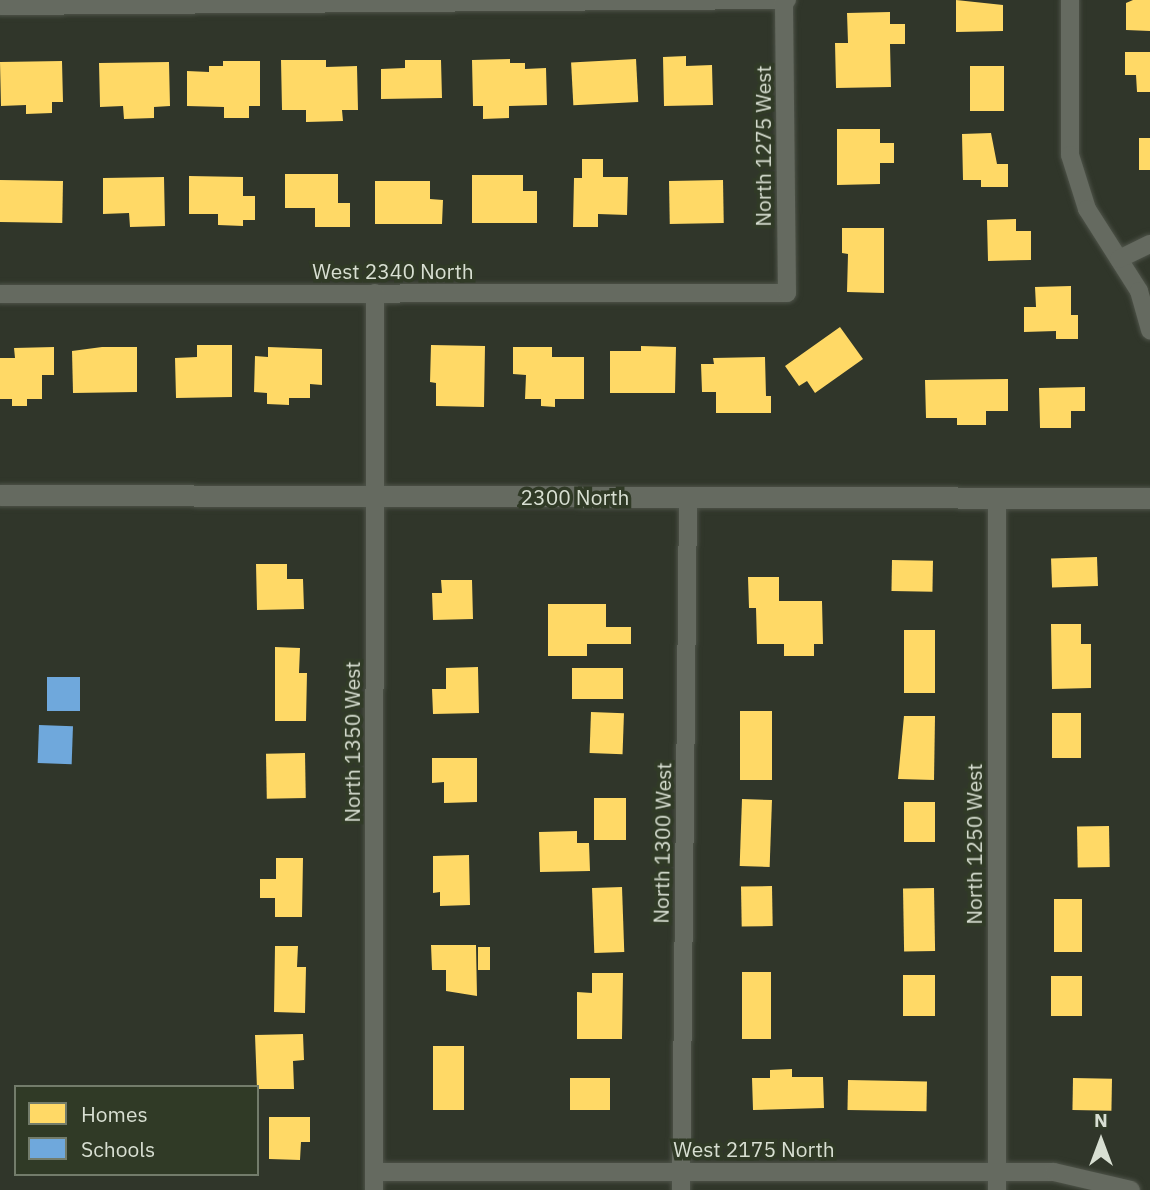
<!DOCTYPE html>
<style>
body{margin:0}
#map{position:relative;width:1150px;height:1190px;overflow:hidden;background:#30362a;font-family:"IBM Plex Sans",sans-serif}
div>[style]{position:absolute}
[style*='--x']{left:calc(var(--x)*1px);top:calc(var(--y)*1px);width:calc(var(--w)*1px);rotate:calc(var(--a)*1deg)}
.homes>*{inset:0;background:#ffd966;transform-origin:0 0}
.schools>*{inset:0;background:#6fa8dc;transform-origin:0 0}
.roads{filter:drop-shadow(0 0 2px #4e5349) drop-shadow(0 0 2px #4e5349)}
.minor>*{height:18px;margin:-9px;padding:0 9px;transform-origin:9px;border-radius:9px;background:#656a60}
.tertiary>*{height:21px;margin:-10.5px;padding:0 10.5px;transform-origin:10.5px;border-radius:10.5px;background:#656a60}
span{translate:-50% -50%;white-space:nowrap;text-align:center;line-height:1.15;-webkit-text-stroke:7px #303a26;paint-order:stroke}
.street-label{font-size:21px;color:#d8dfd2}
.legend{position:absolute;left:14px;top:1085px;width:245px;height:91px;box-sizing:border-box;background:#303a26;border:2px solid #737c6b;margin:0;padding:9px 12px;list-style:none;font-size:21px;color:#d8dfd2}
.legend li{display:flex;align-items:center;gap:14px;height:35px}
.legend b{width:35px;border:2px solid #737c6b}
.north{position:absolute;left:1066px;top:1106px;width:70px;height:70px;-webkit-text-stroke:5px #303a26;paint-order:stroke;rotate:0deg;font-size:19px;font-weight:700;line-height:28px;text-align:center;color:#d8dfd2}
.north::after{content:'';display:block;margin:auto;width:24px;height:32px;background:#d8dfd2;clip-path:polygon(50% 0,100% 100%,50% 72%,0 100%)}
</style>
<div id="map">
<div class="homes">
<div style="clip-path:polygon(956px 0,1003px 5px,1003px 31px,956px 32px)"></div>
<div style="clip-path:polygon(1133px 0,1150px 0,1150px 31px,1126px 30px,1126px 3px)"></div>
<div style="clip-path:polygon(890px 12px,890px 24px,905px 24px,905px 44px,890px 44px,891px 87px,836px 88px,835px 43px,848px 43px,847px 13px)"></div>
<div style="clip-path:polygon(1125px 52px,1150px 52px,1150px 92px,1137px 92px,1136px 75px,1125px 75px)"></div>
<div style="clip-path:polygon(686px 56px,686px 66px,712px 65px,713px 105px,664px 106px,663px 57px)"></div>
<div style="clip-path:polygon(510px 59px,510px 63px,525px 63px,525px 69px,546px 68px,547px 105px,509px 106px,509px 118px,483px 119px,483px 106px,473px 106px,472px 60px)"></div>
<div style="left:636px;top:59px;width:43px;height:65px;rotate:87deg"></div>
<div style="clip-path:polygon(281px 60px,326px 60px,326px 67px,357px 66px,358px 110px,342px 110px,343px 121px,306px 122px,306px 110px,282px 110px)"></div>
<div style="clip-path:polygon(405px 60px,441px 60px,442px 98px,381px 99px,381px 69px,405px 68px)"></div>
<div style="clip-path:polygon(62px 61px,63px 102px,52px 102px,52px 113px,26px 114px,26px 105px,1px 106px,0 62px)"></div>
<div style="clip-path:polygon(223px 61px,260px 61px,260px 106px,249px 106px,249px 118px,224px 118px,224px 107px,187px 106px,187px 71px,209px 72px,209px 66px,223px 66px)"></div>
<div style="clip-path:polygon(169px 62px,170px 106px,154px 107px,154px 118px,124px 119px,123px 106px,100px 107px,99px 63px)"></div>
<div style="left:970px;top:66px;width:34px;height:45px"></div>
<div style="clip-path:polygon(837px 129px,880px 129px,880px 143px,894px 143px,894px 163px,880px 163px,880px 184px,837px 185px)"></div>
<div style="clip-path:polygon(991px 133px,997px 164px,1008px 164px,1008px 187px,981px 187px,981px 180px,963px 180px,962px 134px)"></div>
<div style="left:1139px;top:138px;width:11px;height:32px"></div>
<div style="clip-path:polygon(582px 159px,603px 159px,603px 177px,628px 177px,627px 215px,598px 214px,598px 227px,573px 227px,574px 178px,582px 178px)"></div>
<div style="clip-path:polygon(285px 174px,338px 174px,338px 203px,350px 203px,350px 227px,315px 227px,315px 208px,285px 208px)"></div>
<div style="clip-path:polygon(472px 175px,523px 175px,523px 191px,537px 191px,537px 223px,472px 223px)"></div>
<div style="clip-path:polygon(189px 176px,243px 177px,243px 196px,255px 196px,255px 220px,243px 220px,243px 226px,218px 225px,218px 214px,189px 214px)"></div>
<div style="clip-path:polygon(164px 177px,165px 226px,130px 227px,129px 213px,103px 214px,103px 178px)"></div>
<div style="left:0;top:180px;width:63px;height:42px;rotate:1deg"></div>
<div style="left:723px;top:180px;width:43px;height:54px;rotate:89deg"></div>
<div style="clip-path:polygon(375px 181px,430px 181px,430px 199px,443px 200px,442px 224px,375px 224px)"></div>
<div style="clip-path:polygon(1016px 219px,1016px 231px,1031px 231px,1031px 260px,988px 261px,987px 220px)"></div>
<div style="clip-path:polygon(842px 228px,884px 228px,884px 293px,847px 292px,848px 254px,842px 253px)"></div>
<div style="clip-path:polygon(1071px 286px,1071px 315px,1078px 315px,1078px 339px,1056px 339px,1056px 331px,1024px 332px,1024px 307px,1036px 307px,1035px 287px)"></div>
<div style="clip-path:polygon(840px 327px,863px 359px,815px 393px,807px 381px,799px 386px,785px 366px)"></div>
<div style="clip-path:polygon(197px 345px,232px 345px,232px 397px,176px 398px,175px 358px,197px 357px)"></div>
<div style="clip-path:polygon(431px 345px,485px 346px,484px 407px,436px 406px,436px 383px,430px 382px)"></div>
<div style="clip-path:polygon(641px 346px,676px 347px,675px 393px,610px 393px,610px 351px,641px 351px)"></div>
<div style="clip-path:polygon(54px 347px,54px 375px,42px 375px,42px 399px,27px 399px,27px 406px,12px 406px,12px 399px,0 399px,0 358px,15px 358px,14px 348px)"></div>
<div style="clip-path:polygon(102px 347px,137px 347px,137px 392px,73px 393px,72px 351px)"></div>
<div style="clip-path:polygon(268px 347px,322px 349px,322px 385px,310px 384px,310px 398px,289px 398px,289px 405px,267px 404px,267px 393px,254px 392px,255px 356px,268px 357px)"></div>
<div style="clip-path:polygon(513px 347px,552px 347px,552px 357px,584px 357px,584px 399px,555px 399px,555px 407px,541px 406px,541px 399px,525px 399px,526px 375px,513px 374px)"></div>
<div style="clip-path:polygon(765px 357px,766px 396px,771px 396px,771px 413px,716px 413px,716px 392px,702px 392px,701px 364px,714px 364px,713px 358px)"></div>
<div style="clip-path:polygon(1008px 379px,1008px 411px,986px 411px,986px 425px,957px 425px,957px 418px,926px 418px,925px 380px)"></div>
<div style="clip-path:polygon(1085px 387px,1085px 411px,1071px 411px,1071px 428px,1040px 428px,1039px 388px)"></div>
<div style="left:1097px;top:557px;width:29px;height:46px;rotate:88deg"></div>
<div style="left:892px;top:560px;width:41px;height:31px;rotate:1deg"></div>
<div style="clip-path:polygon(256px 564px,287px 564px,287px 579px,303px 579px,304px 609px,257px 610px)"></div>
<div style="clip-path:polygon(748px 577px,779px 577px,779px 601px,822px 601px,823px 644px,814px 644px,814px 656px,784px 656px,784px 644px,757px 644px,756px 608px,749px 608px)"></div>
<div style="clip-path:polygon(441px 580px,472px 580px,473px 619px,433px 620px,432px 593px,442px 593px)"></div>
<div style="clip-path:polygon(548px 604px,606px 604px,606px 627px,631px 627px,631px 644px,587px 644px,587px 656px,548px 656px)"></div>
<div style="clip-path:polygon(1051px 624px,1081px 624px,1081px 644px,1091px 644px,1091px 688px,1052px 689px)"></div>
<div style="left:904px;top:630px;width:31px;height:63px"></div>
<div style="clip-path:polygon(275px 647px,300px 648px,299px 673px,307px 673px,306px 721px,275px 721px)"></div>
<div style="clip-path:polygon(478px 667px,479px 713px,433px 714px,432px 689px,446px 689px,446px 668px)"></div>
<div style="left:572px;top:668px;width:51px;height:31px"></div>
<div style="left:740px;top:711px;width:32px;height:69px"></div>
<div style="left:591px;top:712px;width:33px;height:41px;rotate:2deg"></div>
<div style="left:1052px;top:713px;width:29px;height:45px"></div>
<div style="clip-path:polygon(904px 716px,935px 716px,934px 780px,898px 779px)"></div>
<div style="left:305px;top:753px;width:45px;height:39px;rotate:89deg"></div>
<div style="clip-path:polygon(432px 758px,477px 758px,477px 802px,444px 803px,444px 782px,432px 783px)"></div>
<div style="left:594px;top:798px;width:32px;height:42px"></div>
<div style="left:742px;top:799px;width:30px;height:67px;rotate:2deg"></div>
<div style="left:904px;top:802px;width:31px;height:40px"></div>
<div style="left:1109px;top:826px;width:41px;height:32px;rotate:89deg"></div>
<div style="clip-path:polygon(577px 831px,577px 843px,589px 843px,590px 871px,540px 872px,539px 832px)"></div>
<div style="clip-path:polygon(469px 855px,470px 905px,440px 906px,440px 892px,433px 893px,433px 856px)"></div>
<div style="clip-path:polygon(276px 858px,303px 858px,302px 917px,275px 917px,275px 898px,260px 898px,260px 879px,276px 879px)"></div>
<div style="left:772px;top:886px;width:40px;height:31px;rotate:89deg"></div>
<div style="left:622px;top:887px;width:65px;height:30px;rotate:88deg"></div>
<div style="left:934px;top:888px;width:63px;height:31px;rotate:89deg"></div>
<div style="left:1054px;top:899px;width:28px;height:53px"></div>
<div style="clip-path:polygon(431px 945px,476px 945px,477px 996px,446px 991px,446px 970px,432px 970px)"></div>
<div style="clip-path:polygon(275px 946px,298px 946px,297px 967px,306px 967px,305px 1013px,274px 1012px)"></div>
<div style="left:478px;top:947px;width:12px;height:23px"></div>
<div style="left:742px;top:972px;width:29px;height:67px"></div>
<div style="clip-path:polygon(592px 973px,623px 973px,622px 1039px,577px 1039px,577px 992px,592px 993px)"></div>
<div style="left:903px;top:975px;width:32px;height:41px"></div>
<div style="left:1051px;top:976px;width:31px;height:40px"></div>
<div style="clip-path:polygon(303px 1034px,304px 1060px,293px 1061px,294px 1089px,257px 1089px,255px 1035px)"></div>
<div style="left:433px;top:1046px;width:31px;height:64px"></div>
<div style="clip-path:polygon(792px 1069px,792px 1077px,823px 1077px,824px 1108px,753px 1110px,752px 1078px,770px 1078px,770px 1070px)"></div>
<div style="left:610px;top:1078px;width:32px;height:40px;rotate:90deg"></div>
<div style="left:1073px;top:1078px;width:39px;height:32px;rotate:1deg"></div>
<div style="left:848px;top:1080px;width:79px;height:30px;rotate:1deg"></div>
<div style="clip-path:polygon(269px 1117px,310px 1117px,310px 1142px,301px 1142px,300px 1160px,269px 1159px)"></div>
</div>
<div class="schools">
<div style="left:47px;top:677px;width:33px;height:34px"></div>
<div style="left:39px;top:725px;width:34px;height:38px;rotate:2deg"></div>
</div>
<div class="roads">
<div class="minor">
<div style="--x:1070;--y:0;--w:155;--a:90"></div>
<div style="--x:1070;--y:155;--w:57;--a:72.5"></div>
<div style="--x:1087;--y:209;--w:97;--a:57.6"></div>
<div style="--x:1139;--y:291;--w:41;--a:74.2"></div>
<div style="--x:0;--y:6;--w:787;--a:-0.44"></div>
<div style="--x:1119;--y:259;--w:34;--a:-26"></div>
<div style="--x:0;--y:294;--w:787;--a:-0.07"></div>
<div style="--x:787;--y:293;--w:293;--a:-90.6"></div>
<div style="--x:997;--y:498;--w:692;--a:90"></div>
<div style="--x:374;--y:1172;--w:680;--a:0"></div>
<div style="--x:1054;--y:1172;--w:79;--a:13.2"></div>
<div style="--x:374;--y:1190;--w:897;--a:-89.94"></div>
<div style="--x:681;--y:1190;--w:693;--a:-89.42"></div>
</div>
<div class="tertiary">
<div style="--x:0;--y:495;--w:1150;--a:0.15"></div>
</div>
</div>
<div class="street-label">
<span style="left:763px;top:146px;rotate:-90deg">North 1275 West</span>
<span style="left:393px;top:271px">West 2340 North</span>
<span style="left:575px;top:497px">2300 North</span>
<span style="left:352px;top:742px;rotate:-90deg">North 1350 West</span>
<span style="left:662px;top:843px;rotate:-89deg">North 1300 West</span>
<span style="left:974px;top:844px;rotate:-90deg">North 1250 West</span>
<span style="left:754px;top:1149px">West 2175 North</span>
</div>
<ul class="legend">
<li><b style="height:19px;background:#ffd966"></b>Homes</li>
<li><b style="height:19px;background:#6fa8dc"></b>Schools</li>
</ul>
<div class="north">N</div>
</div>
